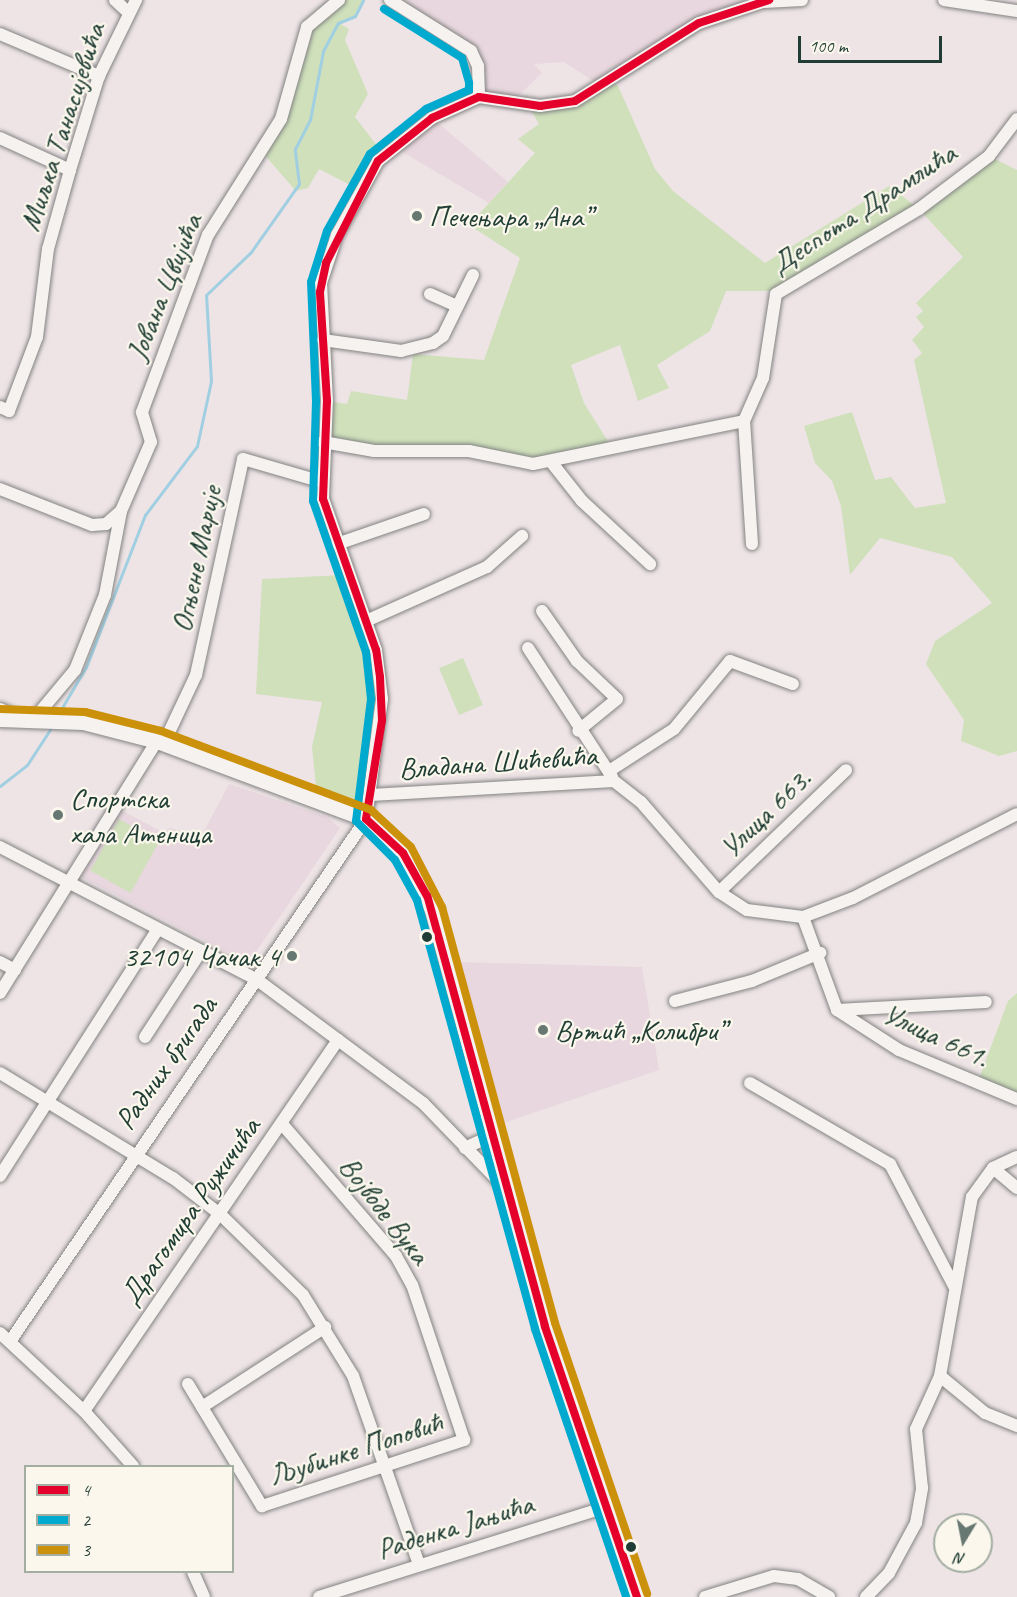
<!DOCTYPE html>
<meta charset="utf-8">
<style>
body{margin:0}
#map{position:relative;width:1017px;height:1597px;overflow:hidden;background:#eee4e6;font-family:Caveat,sans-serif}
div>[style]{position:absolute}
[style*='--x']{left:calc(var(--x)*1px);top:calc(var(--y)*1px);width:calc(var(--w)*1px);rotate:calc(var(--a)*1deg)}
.built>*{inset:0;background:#e8d7de}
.green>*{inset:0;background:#cfe0bb;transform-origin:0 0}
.stream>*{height:3px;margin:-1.5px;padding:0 1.5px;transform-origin:1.5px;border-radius:1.5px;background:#a1cfe2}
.roads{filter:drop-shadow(0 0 2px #828382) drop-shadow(0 0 2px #828382)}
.minor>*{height:12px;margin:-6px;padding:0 6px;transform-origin:6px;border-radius:6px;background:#f5f2ef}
.major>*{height:15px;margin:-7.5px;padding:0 7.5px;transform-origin:7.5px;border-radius:7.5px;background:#f5f2ef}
.bus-1>*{height:8px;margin:-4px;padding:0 4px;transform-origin:4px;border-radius:4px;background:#e4002b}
.bus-2>*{height:8px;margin:-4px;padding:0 4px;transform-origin:4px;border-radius:4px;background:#00a9ce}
.bus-3>*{height:8px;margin:-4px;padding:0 4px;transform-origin:4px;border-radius:4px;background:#cc910a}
.dots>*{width:16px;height:16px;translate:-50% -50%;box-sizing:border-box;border:3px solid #fbf7ec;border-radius:50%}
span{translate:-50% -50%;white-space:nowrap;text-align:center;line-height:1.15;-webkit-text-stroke:4.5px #fbf7ec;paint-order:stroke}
.street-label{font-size:30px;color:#1f3d34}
.poi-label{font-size:30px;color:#1f3d34}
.left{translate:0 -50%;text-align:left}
.right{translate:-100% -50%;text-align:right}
.legend{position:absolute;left:24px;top:1465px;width:210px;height:108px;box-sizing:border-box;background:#fbf7ec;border:2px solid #a3ada2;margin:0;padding:8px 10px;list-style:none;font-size:18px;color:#1f3d34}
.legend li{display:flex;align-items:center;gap:12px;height:30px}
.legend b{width:30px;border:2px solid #a3ada2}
.north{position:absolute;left:933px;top:1513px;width:60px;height:60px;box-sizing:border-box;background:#fbf7ec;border:2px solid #a3ada2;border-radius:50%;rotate:190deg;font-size:16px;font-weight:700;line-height:24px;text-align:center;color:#1f3d34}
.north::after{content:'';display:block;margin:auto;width:21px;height:27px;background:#677772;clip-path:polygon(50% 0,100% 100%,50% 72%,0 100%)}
.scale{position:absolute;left:798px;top:36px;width:144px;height:27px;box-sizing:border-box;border:3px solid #1f3d34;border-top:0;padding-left:8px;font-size:18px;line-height:21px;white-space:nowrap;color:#1f3d34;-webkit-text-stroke:4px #fbf7ec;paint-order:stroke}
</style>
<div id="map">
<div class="built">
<div style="clip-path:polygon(390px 0,764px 0,699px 23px,601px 86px,564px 62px,534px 64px,542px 73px,512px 102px,479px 97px,476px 59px)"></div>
<div style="clip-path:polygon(432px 118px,508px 182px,489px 203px,394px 147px)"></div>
<div style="clip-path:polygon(229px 784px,327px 817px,340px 828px,252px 958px,243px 960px,81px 877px,121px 810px,164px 833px,170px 828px,201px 837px)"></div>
<div style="clip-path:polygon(459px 962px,642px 967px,659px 1070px,501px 1124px)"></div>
</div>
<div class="green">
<div style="clip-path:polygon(339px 0,363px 0,355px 16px,339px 23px,349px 29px,345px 40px,368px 94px,355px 117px,385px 156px,360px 190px,319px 169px,308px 188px,296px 191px,261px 151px,281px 119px,307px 27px)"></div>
<div style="clip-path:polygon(609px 79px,618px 86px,655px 169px,673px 191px,765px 263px,889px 186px,919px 209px,989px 156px,1017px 170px,1017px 751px,999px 756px,961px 741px,964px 720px,926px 664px,935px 641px,992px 603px,952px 557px,880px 538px,850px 575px,841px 506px,832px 481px,815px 463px,804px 426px,852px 412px,875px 480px,891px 477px,915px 508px,946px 503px,914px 360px,922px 353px,912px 340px,924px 327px,916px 317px,923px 311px,916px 303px,963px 257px,919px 209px,772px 291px,726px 291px,710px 331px,657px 365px,669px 388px,638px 401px,620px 345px,571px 365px,584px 403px,614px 451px,552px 463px,469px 451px,374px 451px,323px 442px,327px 401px,347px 404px,351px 391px,407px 400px,413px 354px,484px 360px,520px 258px,469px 225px,535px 153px,518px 139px,539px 124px,528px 105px,550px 106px)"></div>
<div style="clip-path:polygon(343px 575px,375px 683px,377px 731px,359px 802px,316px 787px,312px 747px,322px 702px,256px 694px,262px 579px)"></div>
<div style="left:463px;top:658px;width:51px;height:26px;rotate:67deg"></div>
<div style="left:119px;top:819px;width:46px;height:59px;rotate:29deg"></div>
<div style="clip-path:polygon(1017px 993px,1017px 1099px,977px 1084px,1008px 1001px)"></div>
</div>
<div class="stream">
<div style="--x:57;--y:716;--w:57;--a:-59.4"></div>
<div style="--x:86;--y:667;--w:163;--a:-68.8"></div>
<div style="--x:145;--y:515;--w:86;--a:-53"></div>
<div style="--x:197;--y:446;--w:66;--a:-77.8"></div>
<div style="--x:211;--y:381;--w:86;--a:-93.3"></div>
<div style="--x:206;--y:295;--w:62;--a:-43.7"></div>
<div style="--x:251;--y:252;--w:83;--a:-54.8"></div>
<div style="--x:299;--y:184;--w:35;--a:-97"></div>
<div style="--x:295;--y:149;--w:33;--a:-63"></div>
<div style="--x:310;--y:120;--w:70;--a:-79.3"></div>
<div style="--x:323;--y:51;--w:32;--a:-62"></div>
<div style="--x:338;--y:23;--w:18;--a:-22"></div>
<div style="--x:355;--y:16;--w:18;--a:-63"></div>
<div style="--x:0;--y:786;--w:34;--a:-38"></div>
<div style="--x:27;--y:765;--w:48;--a:-57"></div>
</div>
<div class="roads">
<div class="minor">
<div style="--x:115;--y:0;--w:18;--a:43"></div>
<div style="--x:390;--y:0;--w:96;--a:32.2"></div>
<div style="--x:471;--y:51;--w:17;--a:65"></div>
<div style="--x:478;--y:66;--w:31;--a:88"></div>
<div style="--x:944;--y:0;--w:74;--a:8.6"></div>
<div style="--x:764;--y:2;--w:38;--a:-3"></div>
<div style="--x:0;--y:34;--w:108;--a:23"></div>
<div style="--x:479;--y:97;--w:62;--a:8.4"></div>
<div style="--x:540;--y:106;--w:35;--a:-8"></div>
<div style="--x:575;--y:101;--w:146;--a:-32.2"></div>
<div style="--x:699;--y:23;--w:74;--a:-18.2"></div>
<div style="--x:0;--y:138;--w:77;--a:24.6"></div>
<div style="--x:430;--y:294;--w:30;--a:24"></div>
<div style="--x:323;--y:340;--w:79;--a:8"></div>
<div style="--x:401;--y:351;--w:33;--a:-14"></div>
<div style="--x:433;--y:343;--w:12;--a:-35"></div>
<div style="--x:443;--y:336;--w:68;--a:-63.8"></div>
<div style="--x:0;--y:407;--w:10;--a:24"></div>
<div style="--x:9;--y:411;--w:79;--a:-69.3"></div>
<div style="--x:37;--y:337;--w:89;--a:-82.9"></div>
<div style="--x:48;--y:249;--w:82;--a:-74.4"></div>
<div style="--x:70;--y:170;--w:98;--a:-72.9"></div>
<div style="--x:99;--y:76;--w:85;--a:-64"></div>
<div style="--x:323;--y:442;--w:52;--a:10"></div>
<div style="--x:374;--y:451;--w:95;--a:0"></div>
<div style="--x:469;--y:451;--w:65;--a:11.5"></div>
<div style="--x:533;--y:464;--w:215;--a:-11.5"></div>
<div style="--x:552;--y:463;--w:48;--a:51.7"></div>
<div style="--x:582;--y:501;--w:93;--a:42.8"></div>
<div style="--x:0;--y:489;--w:99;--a:21.4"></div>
<div style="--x:92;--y:525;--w:14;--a:-4"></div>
<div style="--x:106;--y:524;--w:20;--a:-41"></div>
<div style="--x:337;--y:544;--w:92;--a:-19"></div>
<div style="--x:752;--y:544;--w:123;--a:-93.7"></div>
<div style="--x:744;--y:421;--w:47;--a:-66.2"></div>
<div style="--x:763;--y:378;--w:85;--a:-81.2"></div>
<div style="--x:776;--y:294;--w:166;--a:-30.7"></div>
<div style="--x:919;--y:209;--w:88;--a:-37.1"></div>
<div style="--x:989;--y:156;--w:46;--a:-52.9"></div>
<div style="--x:542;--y:611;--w:61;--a:55"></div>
<div style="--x:577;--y:661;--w:55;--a:43.5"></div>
<div style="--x:617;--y:699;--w:50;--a:140.6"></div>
<div style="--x:366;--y:621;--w:133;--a:-24.1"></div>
<div style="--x:487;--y:567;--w:47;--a:-41.5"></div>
<div style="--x:528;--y:648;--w:154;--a:56.9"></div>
<div style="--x:0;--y:709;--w:22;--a:24"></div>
<div style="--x:34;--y:719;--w:64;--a:-50.1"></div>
<div style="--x:75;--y:670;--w:81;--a:-68.2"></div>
<div style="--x:105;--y:595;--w:86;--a:-79.2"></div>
<div style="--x:121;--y:511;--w:75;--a:-66.5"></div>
<div style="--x:151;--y:442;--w:31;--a:-107"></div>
<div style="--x:142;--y:412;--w:189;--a:-69.6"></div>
<div style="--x:208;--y:235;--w:137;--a:-57.8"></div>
<div style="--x:281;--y:119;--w:96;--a:-74.2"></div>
<div style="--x:307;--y:27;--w:42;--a:-40.2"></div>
<div style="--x:164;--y:743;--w:75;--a:-64.8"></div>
<div style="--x:196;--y:675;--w:221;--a:-77.7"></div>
<div style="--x:243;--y:459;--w:82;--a:16.2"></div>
<div style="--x:609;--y:771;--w:77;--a:-32.9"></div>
<div style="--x:674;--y:729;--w:88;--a:-50.5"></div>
<div style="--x:730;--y:661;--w:67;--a:20.1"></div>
<div style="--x:371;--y:795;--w:243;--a:-3.3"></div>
<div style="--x:614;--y:781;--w:34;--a:38"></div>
<div style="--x:641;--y:802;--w:119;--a:49.1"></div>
<div style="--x:719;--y:892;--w:33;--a:33"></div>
<div style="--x:747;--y:910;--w:56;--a:7.1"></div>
<div style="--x:803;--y:917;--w:53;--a:-20.8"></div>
<div style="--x:853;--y:898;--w:184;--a:-27.1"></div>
<div style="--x:0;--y:847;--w:288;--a:27.3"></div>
<div style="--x:256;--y:979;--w:208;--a:36.6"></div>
<div style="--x:423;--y:1103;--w:120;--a:46"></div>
<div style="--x:719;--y:892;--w:176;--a:-43.8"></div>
<div style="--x:803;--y:917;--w:99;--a:69.9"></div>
<div style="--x:837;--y:1010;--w:74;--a:32.8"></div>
<div style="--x:899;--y:1050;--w:128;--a:22.6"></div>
<div style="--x:0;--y:962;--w:17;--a:28"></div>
<div style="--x:0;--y:993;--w:297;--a:-58.1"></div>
<div style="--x:675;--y:1001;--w:80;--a:-14.6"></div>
<div style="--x:752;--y:981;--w:74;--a:-22.4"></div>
<div style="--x:837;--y:1010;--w:149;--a:-3.1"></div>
<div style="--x:145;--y:1037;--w:103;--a:-56.9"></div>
<div style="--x:0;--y:1073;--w:202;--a:31.3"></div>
<div style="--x:173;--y:1178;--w:59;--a:37.5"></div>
<div style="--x:220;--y:1214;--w:116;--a:44.3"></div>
<div style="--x:303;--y:1295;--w:95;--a:58.3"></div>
<div style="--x:353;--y:1376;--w:197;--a:70.7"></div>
<div style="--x:750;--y:1083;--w:162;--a:30.1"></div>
<div style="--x:890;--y:1164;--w:140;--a:62.3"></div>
<div style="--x:465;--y:1148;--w:29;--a:-25"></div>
<div style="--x:993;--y:1168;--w:31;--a:40"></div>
<div style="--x:0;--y:1176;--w:293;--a:-57.4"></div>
<div style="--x:0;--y:1333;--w:115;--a:42.9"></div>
<div style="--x:84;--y:1411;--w:74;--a:48.3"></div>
<div style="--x:11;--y:1340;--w:630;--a:-55.73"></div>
<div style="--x:366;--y:819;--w:121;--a:-82.4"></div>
<div style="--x:382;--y:699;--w:49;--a:-97"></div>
<div style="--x:376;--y:650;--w:160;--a:-109.3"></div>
<div style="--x:323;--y:499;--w:98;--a:-87.7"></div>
<div style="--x:327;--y:401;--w:118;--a:-92.9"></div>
<div style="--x:321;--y:283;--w:51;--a:-71.6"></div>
<div style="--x:337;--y:235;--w:85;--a:-61"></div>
<div style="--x:378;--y:161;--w:69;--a:-38.5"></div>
<div style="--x:432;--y:118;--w:51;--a:-24.1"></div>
<div style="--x:940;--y:1376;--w:58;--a:39.4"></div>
<div style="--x:985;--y:1413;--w:35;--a:22"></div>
<div style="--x:188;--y:1384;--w:143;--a:58.8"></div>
<div style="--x:262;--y:1506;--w:213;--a:-18.1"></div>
<div style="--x:464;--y:1440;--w:163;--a:-108.5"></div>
<div style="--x:412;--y:1285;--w:33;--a:-119"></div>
<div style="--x:396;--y:1256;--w:174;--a:-130.8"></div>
<div style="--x:202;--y:1407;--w:147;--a:-33"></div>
<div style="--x:84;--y:1411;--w:450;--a:-55.6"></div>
<div style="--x:193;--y:1572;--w:27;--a:66"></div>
<div style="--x:319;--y:1597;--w:302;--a:-17.4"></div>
<div style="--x:705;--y:1597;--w:72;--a:-16.9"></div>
<div style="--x:774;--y:1576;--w:24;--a:7"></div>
<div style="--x:798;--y:1579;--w:36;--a:30"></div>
<div style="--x:866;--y:1597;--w:33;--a:-46"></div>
<div style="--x:889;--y:1573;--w:57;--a:-61.6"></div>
<div style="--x:916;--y:1523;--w:36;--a:-80"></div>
<div style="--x:922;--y:1488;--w:59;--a:-95.8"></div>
<div style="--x:916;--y:1429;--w:58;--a:-65.6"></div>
<div style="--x:940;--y:1376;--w:182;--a:-79.9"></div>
<div style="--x:972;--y:1197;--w:36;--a:-54"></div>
<div style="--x:993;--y:1168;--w:26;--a:-25"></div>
</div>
<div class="major">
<div style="--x:0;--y:719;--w:83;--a:2.1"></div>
<div style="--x:83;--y:722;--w:76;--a:14.4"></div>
<div style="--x:157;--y:741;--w:223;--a:20.5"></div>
<div style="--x:366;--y:819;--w:50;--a:42.6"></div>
<div style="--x:403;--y:853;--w:64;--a:63"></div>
<div style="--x:432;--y:910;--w:431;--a:74.8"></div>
<div style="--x:545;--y:1326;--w:286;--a:71.2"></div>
</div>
</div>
<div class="bus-1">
<div style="--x:637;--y:1597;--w:286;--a:-108.8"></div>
<div style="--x:545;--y:1326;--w:446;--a:-105.3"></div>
<div style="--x:427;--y:896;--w:49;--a:-119.2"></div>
<div style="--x:403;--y:853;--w:50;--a:-137.4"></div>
<div style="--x:366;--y:819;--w:100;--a:-80.8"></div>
<div style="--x:382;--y:720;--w:43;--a:-92.7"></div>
<div style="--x:380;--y:677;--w:27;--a:-98"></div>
<div style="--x:376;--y:650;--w:160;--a:-109.3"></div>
<div style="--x:323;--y:499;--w:98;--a:-87.7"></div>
<div style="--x:327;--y:401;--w:109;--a:-93.7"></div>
<div style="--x:320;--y:292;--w:30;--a:-78"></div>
<div style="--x:326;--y:263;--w:114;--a:-63"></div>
<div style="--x:378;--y:161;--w:69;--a:-38.5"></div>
<div style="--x:432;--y:118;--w:51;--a:-24.1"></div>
<div style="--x:479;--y:97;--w:62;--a:8.4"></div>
<div style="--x:540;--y:106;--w:35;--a:-8"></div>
<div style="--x:575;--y:101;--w:146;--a:-32.2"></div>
<div style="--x:699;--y:23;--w:74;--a:-18.2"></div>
</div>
<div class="bus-2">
<div style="--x:384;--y:9;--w:92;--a:32.1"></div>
<div style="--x:462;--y:58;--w:26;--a:74"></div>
<div style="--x:469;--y:83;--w:7;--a:90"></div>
<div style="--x:469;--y:90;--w:47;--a:156.2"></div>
<div style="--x:426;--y:109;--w:72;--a:141.2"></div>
<div style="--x:370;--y:154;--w:88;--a:119.2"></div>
<div style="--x:327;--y:231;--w:53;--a:107.4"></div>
<div style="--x:311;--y:282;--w:119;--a:87.6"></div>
<div style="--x:316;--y:401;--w:100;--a:91.7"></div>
<div style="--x:313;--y:501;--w:160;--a:70.7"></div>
<div style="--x:366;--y:652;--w:47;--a:83.9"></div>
<div style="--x:371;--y:699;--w:123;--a:97"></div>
<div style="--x:356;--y:821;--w:55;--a:45"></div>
<div style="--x:395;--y:860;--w:46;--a:61.2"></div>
<div style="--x:417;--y:900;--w:445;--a:74.6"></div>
<div style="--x:535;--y:1329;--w:283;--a:71.2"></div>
</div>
<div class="bus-3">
<div style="--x:0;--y:709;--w:85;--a:2"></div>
<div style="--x:85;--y:712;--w:78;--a:14"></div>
<div style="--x:161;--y:731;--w:224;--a:20.6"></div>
<div style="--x:371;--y:810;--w:54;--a:42.8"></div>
<div style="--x:411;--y:847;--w:68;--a:62.7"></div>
<div style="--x:442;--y:907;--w:431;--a:74.8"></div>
<div style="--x:555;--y:1323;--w:286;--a:71.2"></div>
</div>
<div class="dots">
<div style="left:417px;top:216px;background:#677772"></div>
<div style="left:58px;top:815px;background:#677772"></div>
<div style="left:427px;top:937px;background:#1f3d34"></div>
<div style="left:292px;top:956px;background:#677772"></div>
<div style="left:543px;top:1030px;background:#677772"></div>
<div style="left:631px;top:1547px;background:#1f3d34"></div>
</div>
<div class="street-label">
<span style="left:62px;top:127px;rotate:-72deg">Миљка Танасијевића</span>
<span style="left:863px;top:208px;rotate:-33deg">Деспота Драмлића</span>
<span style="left:164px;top:287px;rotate:-68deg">Јована Цвијића</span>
<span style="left:196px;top:559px;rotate:-78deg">Огњене Марије</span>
<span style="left:498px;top:762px;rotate:-4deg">Владана Шићевића</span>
<span style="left:765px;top:813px;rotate:-44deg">Улица 663.</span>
<span style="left:936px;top:1035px;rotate:25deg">Улица 661.</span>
<span style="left:166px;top:1063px;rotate:-55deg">Радних бригада</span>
<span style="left:385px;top:1210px;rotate:52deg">Војводе Вука</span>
<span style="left:190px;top:1211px;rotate:-55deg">Драгомира Ружичића</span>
<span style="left:355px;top:1449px;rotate:-18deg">Љубинке Поповић</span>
<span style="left:455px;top:1526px;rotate:-17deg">Раденка Јањића</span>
</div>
<div class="poi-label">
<span class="left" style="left:429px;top:216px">Печењара „Ана”</span>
<span class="left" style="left:70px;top:815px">Спортска<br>хала Атеница</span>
<span class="right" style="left:280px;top:956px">32104 Чачак 4</span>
<span class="left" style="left:555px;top:1030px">Вртић „Колибри”</span>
</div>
<ul class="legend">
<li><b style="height:8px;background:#e4002b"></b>4</li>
<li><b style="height:8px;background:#00a9ce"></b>2</li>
<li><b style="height:8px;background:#cc910a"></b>3</li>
</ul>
<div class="north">N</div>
<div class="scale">100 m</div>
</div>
